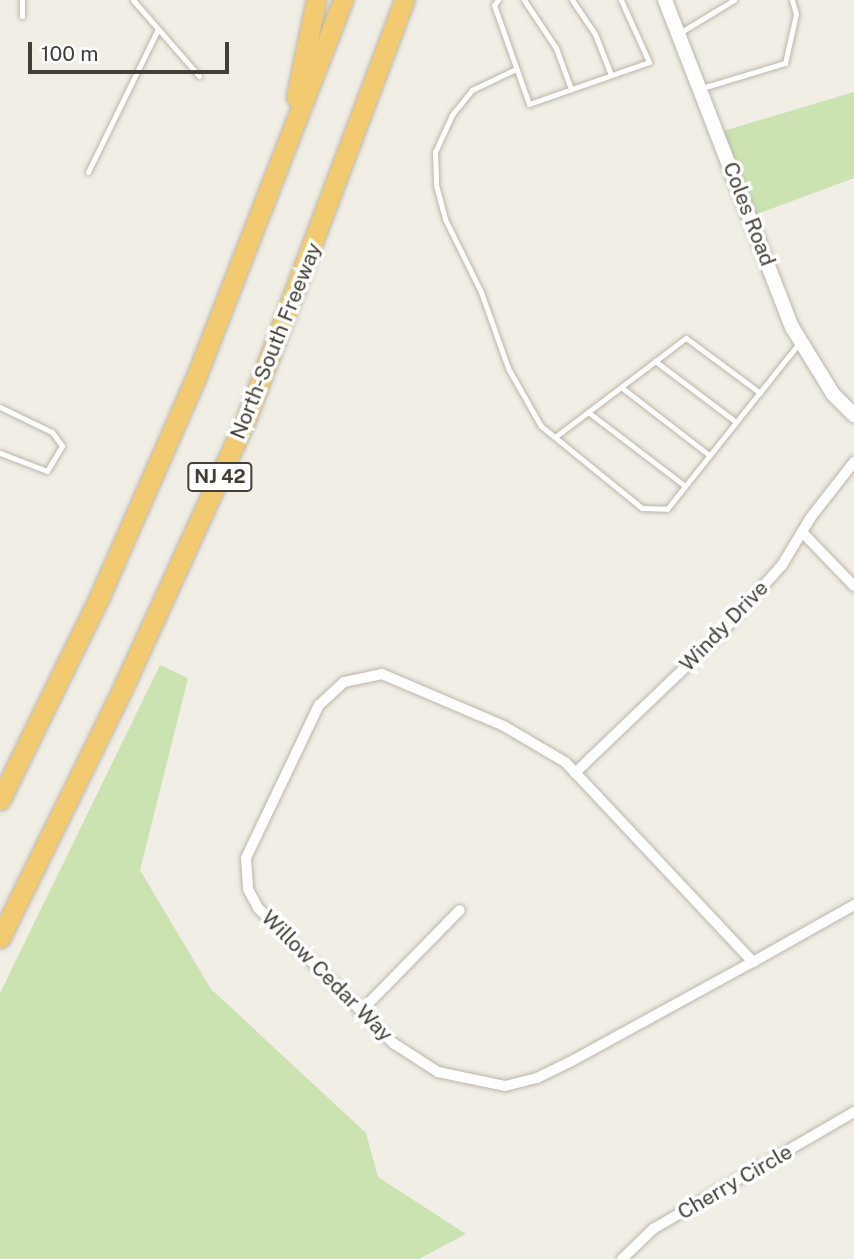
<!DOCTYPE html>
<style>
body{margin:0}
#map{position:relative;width:854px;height:1259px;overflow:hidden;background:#f1eee6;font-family:"Public Sans",sans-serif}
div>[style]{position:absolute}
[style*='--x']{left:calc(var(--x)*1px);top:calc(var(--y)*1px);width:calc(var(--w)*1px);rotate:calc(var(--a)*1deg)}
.green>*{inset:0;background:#cbe3b1}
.roads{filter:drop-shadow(0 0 2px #bcb6a9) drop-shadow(0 0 2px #bcb6a9)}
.service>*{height:5px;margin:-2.5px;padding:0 2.5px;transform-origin:2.5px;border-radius:2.5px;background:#fff}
.minor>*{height:10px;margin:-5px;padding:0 5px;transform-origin:5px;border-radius:5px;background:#fff}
.tertiary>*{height:14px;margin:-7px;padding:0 7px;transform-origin:7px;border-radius:7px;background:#fff}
.motorway>*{height:19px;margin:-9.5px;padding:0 9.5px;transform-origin:9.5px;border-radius:9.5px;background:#f2cb70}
span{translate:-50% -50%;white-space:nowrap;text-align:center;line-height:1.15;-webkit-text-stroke:7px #fff;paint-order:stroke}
.shield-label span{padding:2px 5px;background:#fff;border:2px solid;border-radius:5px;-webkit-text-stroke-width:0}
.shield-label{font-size:19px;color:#433e36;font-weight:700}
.street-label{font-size:21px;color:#433e36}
.scale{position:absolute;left:28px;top:42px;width:201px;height:32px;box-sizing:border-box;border:4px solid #433e36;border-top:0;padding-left:9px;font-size:21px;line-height:24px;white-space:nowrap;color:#433e36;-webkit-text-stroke:5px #fff;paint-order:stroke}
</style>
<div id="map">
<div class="green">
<div style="clip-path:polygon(854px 92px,854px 178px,749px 217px,720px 132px)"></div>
<div style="clip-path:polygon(160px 665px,188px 678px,140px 870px,211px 989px,366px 1133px,378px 1177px,466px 1234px,419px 1259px,0 1259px,0 993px)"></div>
</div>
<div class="roads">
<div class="service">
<div style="--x:22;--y:0;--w:16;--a:90"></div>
<div style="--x:133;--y:0;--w:101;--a:49"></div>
<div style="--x:498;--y:0;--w:6;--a:129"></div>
<div style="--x:494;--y:5;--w:105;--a:70.5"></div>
<div style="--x:529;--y:104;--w:127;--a:-19.3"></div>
<div style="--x:649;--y:62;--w:68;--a:-114.3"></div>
<div style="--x:524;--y:0;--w:58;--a:56.3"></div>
<div style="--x:556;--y:48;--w:44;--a:69.9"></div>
<div style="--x:572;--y:0;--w:41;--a:55.9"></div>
<div style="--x:595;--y:34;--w:44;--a:68.7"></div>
<div style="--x:681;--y:32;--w:62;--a:-31.1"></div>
<div style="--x:516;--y:69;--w:49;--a:154.5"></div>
<div style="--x:472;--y:90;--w:32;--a:129"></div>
<div style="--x:452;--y:115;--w:41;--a:114.7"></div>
<div style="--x:435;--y:152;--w:33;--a:88"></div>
<div style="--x:436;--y:185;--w:35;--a:75"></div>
<div style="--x:445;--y:219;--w:81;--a:63.7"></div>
<div style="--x:481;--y:292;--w:81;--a:70.4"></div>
<div style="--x:508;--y:368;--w:67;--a:60.4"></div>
<div style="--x:541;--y:426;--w:130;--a:39.1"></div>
<div style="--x:642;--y:508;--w:25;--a:2"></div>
<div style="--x:667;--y:509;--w:212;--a:-51.5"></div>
<div style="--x:702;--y:88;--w:87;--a:-16.8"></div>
<div style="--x:785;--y:63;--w:50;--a:-77.3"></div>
<div style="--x:796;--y:14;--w:15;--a:-106"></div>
<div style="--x:88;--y:172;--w:159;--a:-63.9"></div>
<div style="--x:655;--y:361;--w:101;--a:37"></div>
<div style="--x:621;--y:387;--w:111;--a:37.7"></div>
<div style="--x:0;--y:407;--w:58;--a:25.7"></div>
<div style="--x:52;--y:432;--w:17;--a:54"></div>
<div style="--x:62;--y:446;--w:29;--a:121"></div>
<div style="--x:47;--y:471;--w:50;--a:-159"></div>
<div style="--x:588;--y:412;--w:122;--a:37.3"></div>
<div style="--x:555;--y:437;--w:164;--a:-37.1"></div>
<div style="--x:686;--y:338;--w:92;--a:36.6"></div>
</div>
<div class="minor">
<div style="--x:802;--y:532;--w:75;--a:46.1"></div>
<div style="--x:575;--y:773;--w:205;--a:-43.8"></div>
<div style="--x:723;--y:631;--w:89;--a:-48.2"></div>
<div style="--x:782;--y:565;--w:56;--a:-58.9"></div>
<div style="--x:811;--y:517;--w:70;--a:-52"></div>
<div style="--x:753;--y:962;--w:274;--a:-133.2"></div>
<div style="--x:565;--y:762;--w:71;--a:-149.5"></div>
<div style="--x:504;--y:726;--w:133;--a:-156.9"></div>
<div style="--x:382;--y:674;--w:39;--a:168"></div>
<div style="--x:344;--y:682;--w:34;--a:137"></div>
<div style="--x:319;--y:705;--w:170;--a:115.5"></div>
<div style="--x:246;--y:858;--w:31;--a:86"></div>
<div style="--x:248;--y:889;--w:21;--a:62"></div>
<div style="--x:258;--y:908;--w:191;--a:45"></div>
<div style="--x:393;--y:1043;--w:54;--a:32.8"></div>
<div style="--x:438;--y:1072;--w:68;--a:11.8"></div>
<div style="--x:505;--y:1086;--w:33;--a:-14"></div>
<div style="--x:537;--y:1078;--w:37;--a:-26"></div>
<div style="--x:570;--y:1062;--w:209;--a:-28.7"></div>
<div style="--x:753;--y:962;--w:116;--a:-29.4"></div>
<div style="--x:361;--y:1011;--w:141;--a:-45.6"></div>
<div style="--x:622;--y:1259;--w:43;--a:-44.1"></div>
<div style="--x:653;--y:1229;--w:233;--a:-30.2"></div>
</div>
<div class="tertiary">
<div style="--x:665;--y:0;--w:351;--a:68.8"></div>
<div style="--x:792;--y:327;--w:79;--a:58.5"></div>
<div style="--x:833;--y:394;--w:30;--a:45"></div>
</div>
<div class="motorway">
<div style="--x:296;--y:97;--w:99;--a:-78.3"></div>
<div style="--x:0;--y:800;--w:225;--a:-63.9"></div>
<div style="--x:99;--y:598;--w:241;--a:-66.3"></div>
<div style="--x:196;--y:377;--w:405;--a:-68.7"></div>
<div style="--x:0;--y:938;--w:274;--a:-63.8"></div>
<div style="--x:121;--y:692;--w:300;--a:-65.4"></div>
<div style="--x:246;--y:419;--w:448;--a:-69.3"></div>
</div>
</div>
<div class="shield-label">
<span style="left:220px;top:477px">NJ 42</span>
</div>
<div class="street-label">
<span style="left:749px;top:214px;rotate:69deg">Coles Road</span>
<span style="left:276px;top:341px;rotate:-68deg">North-South Freeway</span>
<span style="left:724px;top:626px;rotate:-46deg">Windy Drive</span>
<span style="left:327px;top:976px;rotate:45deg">Willow Cedar Way</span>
<span style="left:735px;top:1182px;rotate:-30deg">Cherry Circle</span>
</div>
<div class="scale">100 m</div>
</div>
